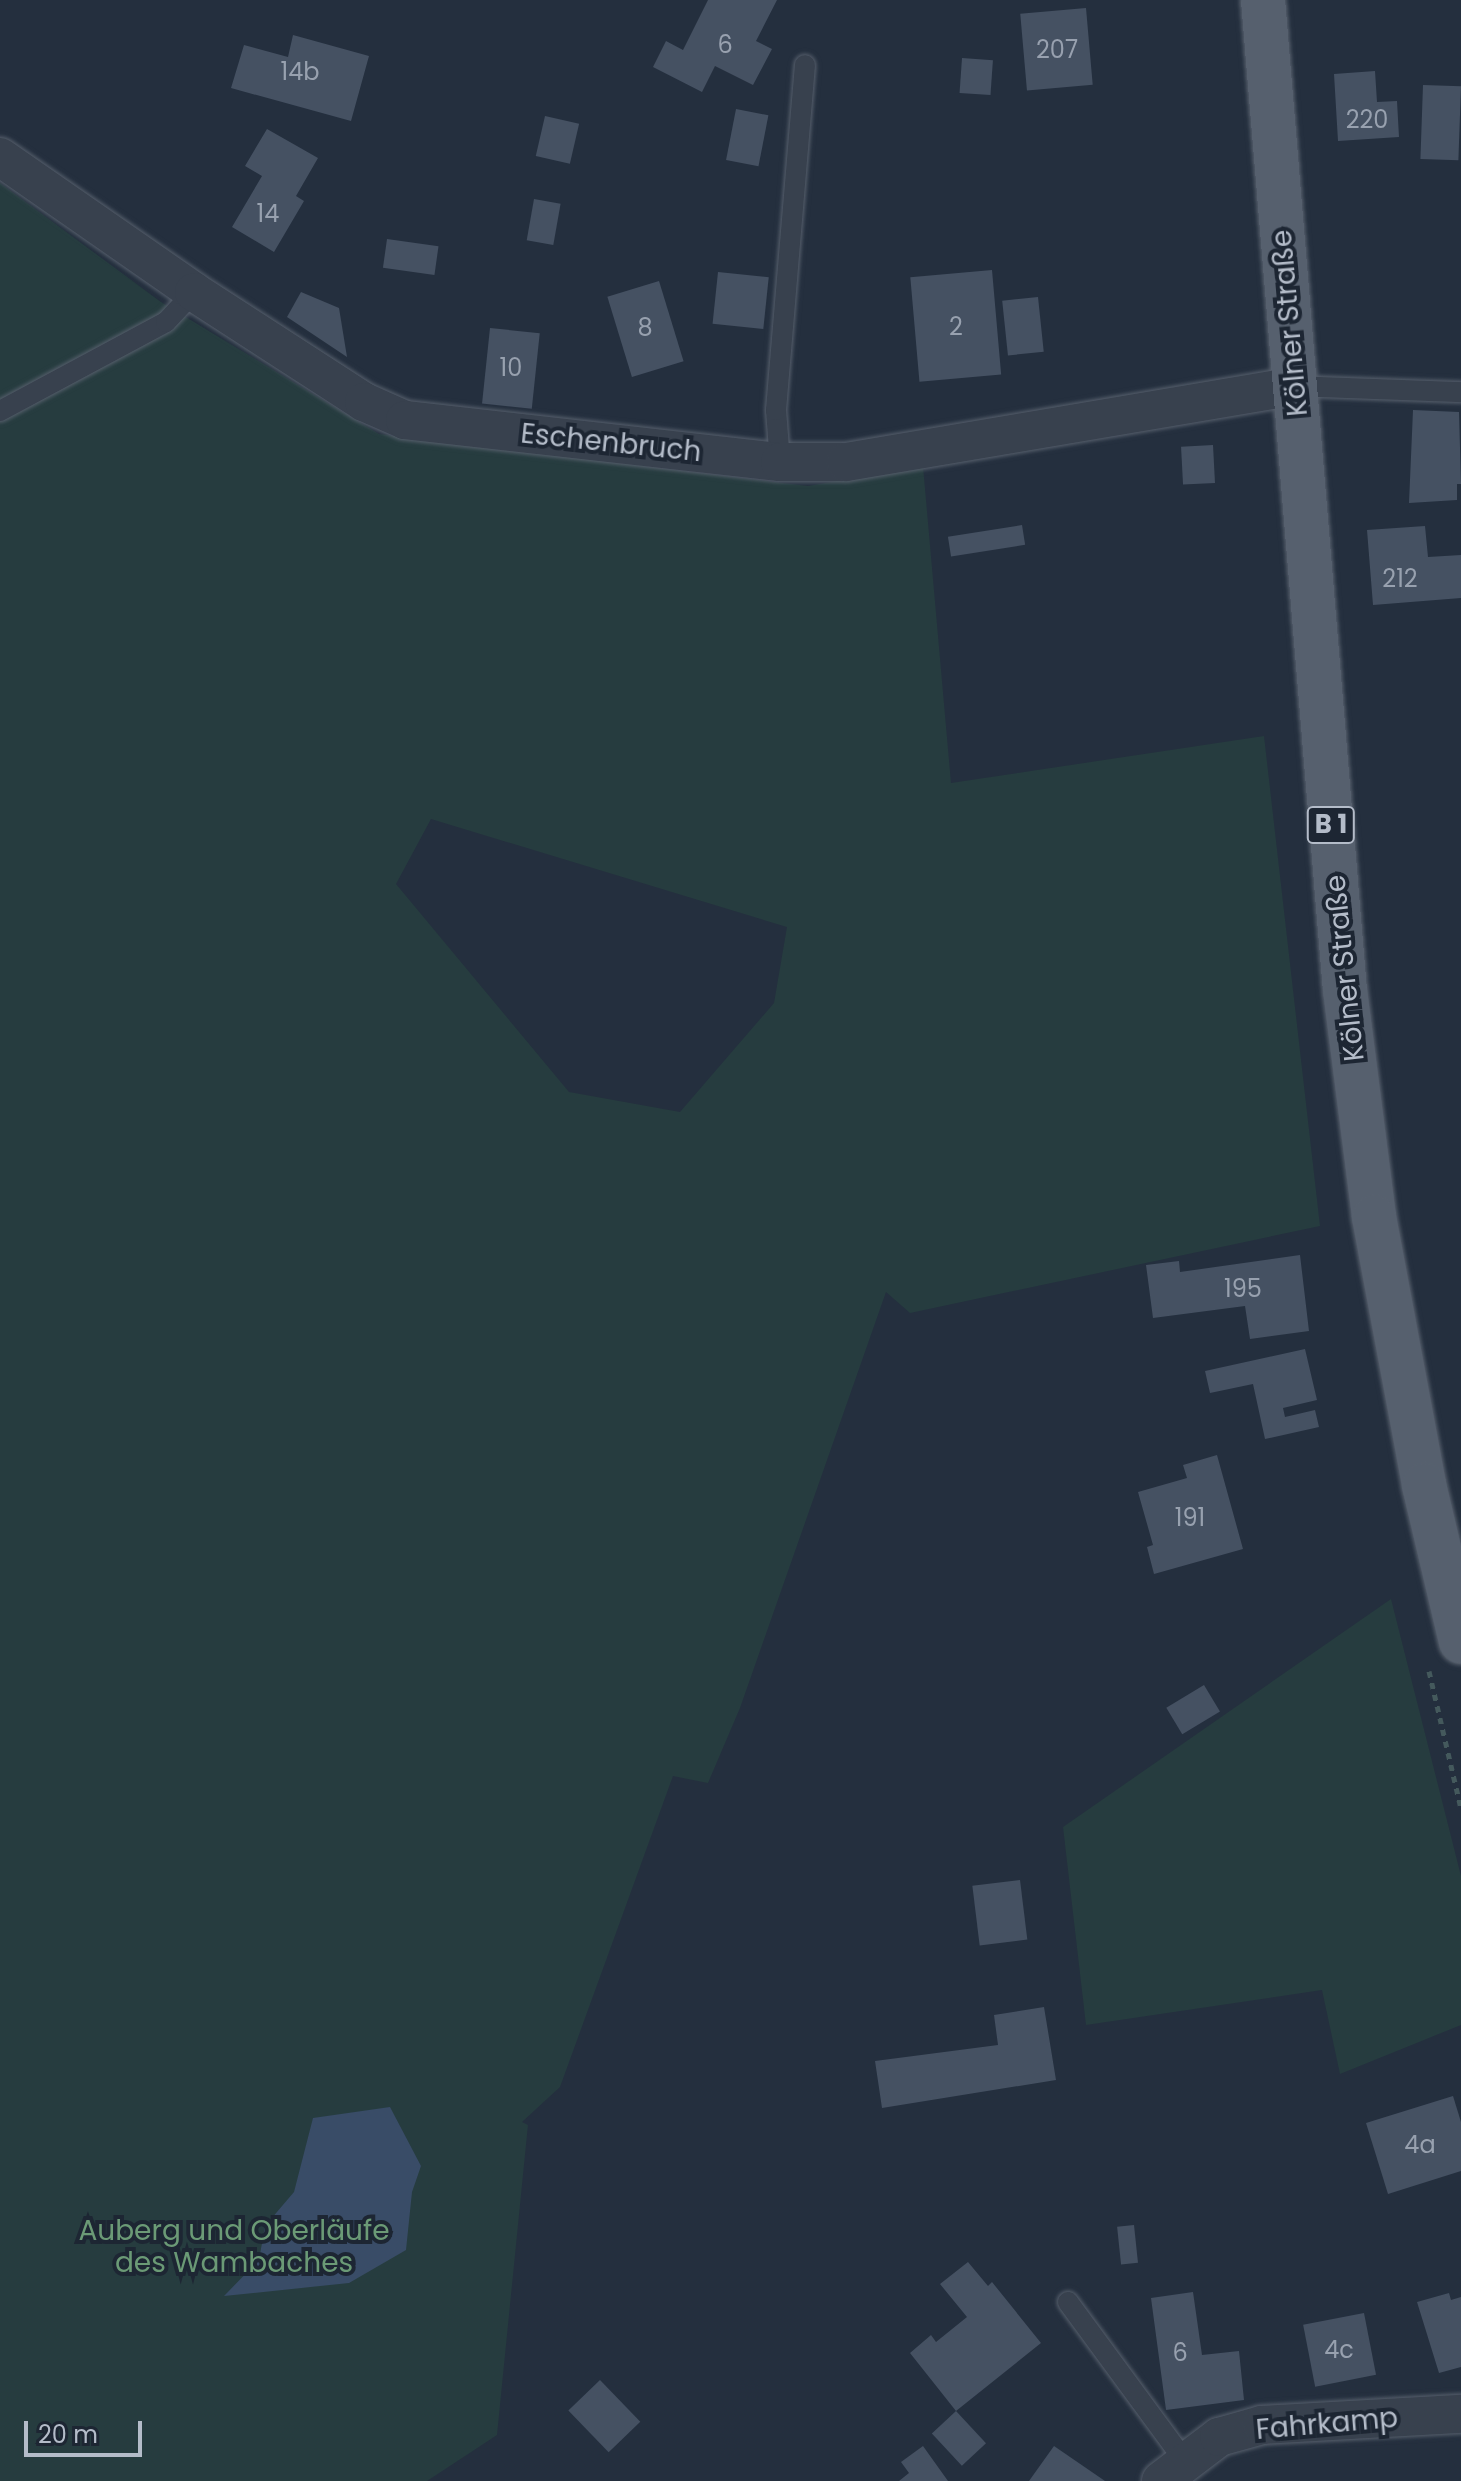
<!DOCTYPE html>
<meta charset="utf-8">
<style>
body{margin:0}
#map{position:relative;width:1461px;height:2481px;overflow:hidden;background:#242f3e;font-family:Poppins,sans-serif}
div>[style]{position:absolute}
[style*='--x']{left:calc(var(--x)*1px);top:calc(var(--y)*1px);width:calc(var(--w)*1px);rotate:calc(var(--a)*1deg)}
.green>*{inset:0;background:#263c3f}
.water>*{inset:0;background:#394c67}
.building>*{inset:0;background:#455162;transform-origin:0 0}
.path>*{height:5px;margin-top:-2.5px;transform-origin:0;background:repeating-linear-gradient(90deg,#44595c 0 6px,transparent 0 12px)}
.roads{filter:drop-shadow(0 0 2px #565f6c) drop-shadow(0 0 2px #565f6c)}
.service>*{height:20px;margin:-10px;padding:0 10px;transform-origin:10px;border-radius:10px;background:#38414e}
.minor>*{height:38px;margin:-19px;padding:0 19px;transform-origin:19px;border-radius:19px;background:#38414e}
.primary>*{height:44px;margin:-22px;padding:0 22px;transform-origin:22px;border-radius:22px;background:#56606e}
span{translate:-50% -50%;white-space:nowrap;text-align:center;line-height:1.15;-webkit-text-stroke:8px #1d2633;paint-order:stroke}
.number-label{font-size:24px;color:#98a1af}
.number-label span{-webkit-text-stroke-width:0}
.shield-label span{padding:2px 6px;background:#1d2633;border:2px solid;border-radius:6px;-webkit-text-stroke-width:0}
.shield-label{font-size:26px;color:#b4bcc9;font-weight:700}
.street-label{font-size:28px;color:#b4bcc9}
.park-label{font-size:28px;color:#6b9a76}
.scale{position:absolute;left:24px;top:2421px;width:118px;height:36px;box-sizing:border-box;border:4px solid #b4bcc9;border-top:0;padding-left:10px;font-size:24px;line-height:28px;white-space:nowrap;color:#b4bcc9;-webkit-text-stroke:6px #1d2633;paint-order:stroke}
</style>
<div id="map">
<div class="green">
<div style="clip-path:polygon(evenodd,0 183px,161px 302px,379px 434px,808px 486px,923px 466px,951px 783px,1264px 736px,1320px 1226px,910px 1313px,886px 1292px,740px 1708px,708px 1783px,673px 1776px,560px 2087px,522px 2122px,528px 2125px,497px 2435px,427px 2481px,0 2481px,0 183px,431px 819px,787px 927px,774px 1003px,680px 1112px,569px 1092px,396px 884px,431px 819px)"></div>
<div style="clip-path:polygon(1391px 1599px,1461px 1876px,1461px 2025px,1340px 2074px,1322px 1990px,1086px 2025px,1063px 1827px)"></div>
</div>
<div class="water">
<div style="clip-path:polygon(390px 2107px,421px 2166px,412px 2192px,406px 2250px,349px 2283px,224px 2296px,259px 2260px,265px 2226px,294px 2192px,313px 2118px)"></div>
</div>
<div class="building">
<div style="clip-path:polygon(708px 0,777px 0,756px 41px,772px 49px,753px 85px,715px 66px,702px 92px,653px 67px,666px 41px,683px 50px)"></div>
<div style="left:1086px;top:8px;width:77px;height:66px;rotate:85deg"></div>
<div style="clip-path:polygon(293px 35px,369px 56px,351px 121px,231px 88px,244px 45px,288px 57px)"></div>
<div style="left:962px;top:58px;width:31px;height:35px;rotate:4deg"></div>
<div style="clip-path:polygon(1375px 71px,1377px 102px,1397px 101px,1399px 137px,1338px 141px,1334px 74px)"></div>
<div style="left:1423px;top:85px;width:38px;height:74px;rotate:2deg"></div>
<div style="left:736px;top:109px;width:33px;height:52px;rotate:11deg"></div>
<div style="left:545px;top:116px;width:35px;height:41px;rotate:13deg"></div>
<div style="clip-path:polygon(267px 129px,318px 158px,296px 196px,304px 201px,274px 252px,232px 227px,262px 176px,245px 166px)"></div>
<div style="left:534px;top:199px;width:27px;height:42px;rotate:10deg"></div>
<div style="left:387px;top:239px;width:52px;height:29px;rotate:8deg"></div>
<div style="left:992px;top:270px;width:105px;height:82px;rotate:85deg"></div>
<div style="left:718px;top:272px;width:51px;height:52px;rotate:6deg"></div>
<div style="left:659px;top:281px;width:84px;height:54px;rotate:73deg"></div>
<div style="clip-path:polygon(301px 292px,339px 308px,347px 357px,287px 317px)"></div>
<div style="left:1038px;top:297px;width:55px;height:36px;rotate:84deg"></div>
<div style="left:490px;top:328px;width:50px;height:76px;rotate:6deg"></div>
<div style="clip-path:polygon(1413px 410px,1459px 412px,1461px 484px,1457px 484px,1457px 500px,1409px 503px)"></div>
<div style="left:1213px;top:445px;width:38px;height:32px;rotate:87deg"></div>
<div style="left:1022px;top:525px;width:20px;height:75px;rotate:81deg"></div>
<div style="clip-path:polygon(1425px 526px,1428px 557px,1461px 555px,1461px 598px,1373px 605px,1367px 530px)"></div>
<div style="clip-path:polygon(1300px 1255px,1309px 1331px,1250px 1339px,1245px 1306px,1153px 1318px,1146px 1265px,1179px 1261px,1180px 1272px)"></div>
<div style="clip-path:polygon(1305px 1349px,1317px 1400px,1283px 1408px,1285px 1417px,1315px 1410px,1319px 1427px,1265px 1439px,1253px 1384px,1210px 1393px,1205px 1371px)"></div>
<div style="clip-path:polygon(1217px 1455px,1243px 1549px,1154px 1574px,1147px 1547px,1153px 1545px,1138px 1492px,1187px 1478px,1183px 1465px)"></div>
<div style="left:1204px;top:1685px;width:31px;height:44px;rotate:59deg"></div>
<div style="left:1020px;top:1880px;width:60px;height:48px;rotate:83deg"></div>
<div style="clip-path:polygon(1044px 2007px,1056px 2080px,882px 2108px,875px 2061px,998px 2045px,994px 2015px)"></div>
<div style="clip-path:polygon(1453px 2096px,1461px 2122px,1461px 2171px,1388px 2194px,1366px 2123px)"></div>
<div style="left:1134px;top:2225px;width:38px;height:17px;rotate:84deg"></div>
<div style="clip-path:polygon(968px 2262px,988px 2286px,992px 2282px,1041px 2343px,956px 2411px,910px 2353px,931px 2335px,936px 2342px,967px 2317px,940px 2284px)"></div>
<div style="clip-path:polygon(1193px 2292px,1202px 2355px,1239px 2351px,1244px 2400px,1166px 2410px,1151px 2298px)"></div>
<div style="clip-path:polygon(1449px 2293px,1451px 2300px,1461px 2297px,1461px 2367px,1439px 2373px,1417px 2302px)"></div>
<div style="left:1364px;top:2313px;width:63px;height:62px;rotate:79deg"></div>
<div style="left:600px;top:2380px;width:58px;height:44px;rotate:46deg"></div>
<div style="left:956px;top:2411px;width:44px;height:33px;rotate:47deg"></div>
<div style="clip-path:polygon(923px 2446px,948px 2481px,899px 2481px,909px 2473px,901px 2462px)"></div>
<div style="clip-path:polygon(1054px 2446px,1105px 2481px,1029px 2481px)"></div>
</div>
<div class="path">
<div style="--x:1429;--y:1671;--w:142;--a:76.9"></div>
</div>
<div class="roads">
<div class="service">
<div style="--x:1295;--y:386;--w:166;--a:2.1"></div>
<div style="--x:0;--y:411;--w:188;--a:-28.2"></div>
<div style="--x:166;--y:322;--w:41;--a:-47"></div>
<div style="--x:780;--y:462;--w:52;--a:-94.4"></div>
<div style="--x:776;--y:410;--w:346;--a:-85.2"></div>
<div style="--x:1068;--y:2302;--w:197;--a:53.7"></div>
</div>
<div class="minor">
<div style="--x:0;--y:157;--w:236;--a:34.8"></div>
<div style="--x:194;--y:292;--w:202;--a:32.9"></div>
<div style="--x:364;--y:402;--w:45;--a:23.7"></div>
<div style="--x:405;--y:420;--w:377;--a:6.4"></div>
<div style="--x:780;--y:462;--w:66;--a:0"></div>
<div style="--x:846;--y:462;--w:455;--a:-9.6"></div>
<div style="--x:1161;--y:2481;--w:73;--a:-37.2"></div>
<div style="--x:1219;--y:2437;--w:45;--a:-15.6"></div>
<div style="--x:1262;--y:2425;--w:199;--a:-3.2"></div>
</div>
<div class="primary">
<div style="--x:1263;--y:0;--w:993;--a:85.27"></div>
<div style="--x:1345;--y:990;--w:229;--a:82.7"></div>
<div style="--x:1374;--y:1217;--w:273;--a:79.4"></div>
<div style="--x:1424;--y:1485;--w:161;--a:76.7"></div>
</div>
</div>
<div class="number-label">
<span style="left:725px;top:45px">6</span>
<span style="left:1057px;top:50px">207</span>
<span style="left:300px;top:72px">14b</span>
<span style="left:1367px;top:120px">220</span>
<span style="left:268px;top:214px">14</span>
<span style="left:956px;top:327px">2</span>
<span style="left:645px;top:328px">8</span>
<span style="left:511px;top:368px">10</span>
<span style="left:1400px;top:579px">212</span>
<span style="left:1243px;top:1289px">195</span>
<span style="left:1190px;top:1518px">191</span>
<span style="left:1420px;top:2145px">4a</span>
<span style="left:1339px;top:2350px">4c</span>
<span style="left:1180px;top:2353px">6</span>
</div>
<div class="shield-label">
<span style="left:1331px;top:825px">B 1</span>
</div>
<div class="street-label">
<span style="left:1290px;top:323px;rotate:-95deg">Kölner Straße</span>
<span style="left:611px;top:443px;rotate:6deg">Eschenbruch</span>
<span style="left:1345px;top:968px;rotate:-96deg">Kölner Straße</span>
<span style="left:1327px;top:2424px;rotate:-5deg">Fahrkamp</span>
</div>
<div class="park-label">
<span style="left:234px;top:2247px">Auberg und Oberläufe<br>des Wambaches</span>
</div>
<div class="scale">20 m</div>
</div>
